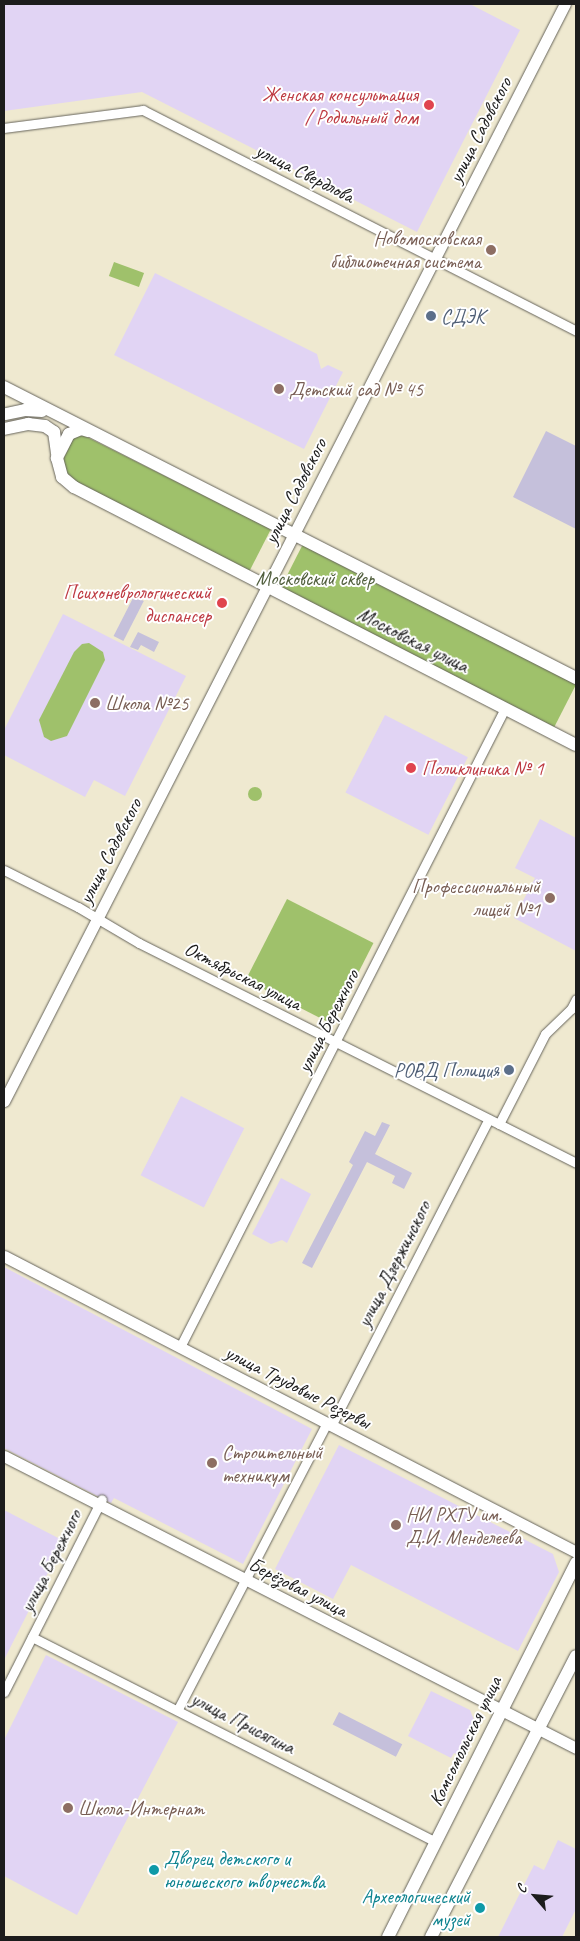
<!DOCTYPE html>
<meta charset="utf-8">
<style>
body{margin:0}
#map{position:relative;width:580px;height:1941px;overflow:hidden;background:#efe9d0;font-family:Caveat,sans-serif}
div>[style]{position:absolute}
[style*='--x']{left:calc(var(--x)*1px);top:calc(var(--y)*1px);width:calc(var(--w)*1px);rotate:calc(var(--a)*1deg)}
.built>*{inset:0;background:#e1d4f4;transform-origin:0 0}
.industrial>*{inset:0;background:#c5c0db;transform-origin:0 0}
.green>*{inset:0;background:#9fc16b;transform-origin:0 0}
.round{border-radius:50%}
.roads{filter:drop-shadow(0 0 1px #66645b) drop-shadow(0 0 1px #66645b)}
.minor>*{height:9px;margin:-4.5px;padding:0 4.5px;transform-origin:4.5px;border-radius:4.5px;background:#fff}
.tertiary>*{height:11px;margin:-5.5px;padding:0 5.5px;transform-origin:5.5px;border-radius:5.5px;background:#fff}
.secondary>*{height:12px;margin:-6px;padding:0 6px;transform-origin:6px;border-radius:6px;background:#fff}
.dots>*{width:14px;height:14px;translate:-50% -50%;box-sizing:border-box;border:2px solid #fff;border-radius:50%}
span{translate:-50% -50%;white-space:nowrap;text-align:center;line-height:1.15;-webkit-text-stroke:4px #fff;paint-order:stroke}
.health-label{font-size:20px;color:#be3a42}
.right{translate:-100% -50%;text-align:right}
.left{translate:0 -50%;text-align:left}
.street-label{font-size:20px;color:#1c1c1c}
.education-label{font-size:20px;color:#785e54}
.service-label{font-size:20px;color:#4e5e75}
.park-label{font-size:20px;color:#505e3c}
.culture-label{font-size:20px;color:#0d838f}
.frame{position:absolute;inset:0;border:5px solid #1c1c1c;pointer-events:none}
.north{position:absolute;left:510px;top:1871px;width:50px;height:50px;-webkit-text-stroke:4px #fff;paint-order:stroke;rotate:297deg;font-size:14px;font-weight:700;line-height:20px;text-align:center;color:#1c1c1c}
.north::after{content:'';display:block;margin:auto;width:18px;height:22px;background:#1c1c1c;clip-path:polygon(50% 0,100% 100%,50% 72%,0 100%)}
</style>
<div id="map">
<div class="built">
<div style="clip-path:polygon(4px 4px,470px 4px,520px 30px,417px 232px,142px 92px,4px 111px)"></div>
<div style="clip-path:polygon(155px 273px,317px 354px,321px 369px,328px 365px,343px 372px,304px 449px,114px 355px)"></div>
<div style="clip-path:polygon(63px 614px,186px 676px,125px 796px,94px 780px,85px 797px,4px 755px,4px 730px)"></div>
<div style="left:385px;top:715px;width:93px;height:87px;rotate:27deg"></div>
<div style="clip-path:polygon(540px 819px,576px 838px,576px 951px,514px 918px,535px 878px,515px 868px)"></div>
<div style="left:181px;top:1096px;width:71px;height:89px;rotate:27deg"></div>
<div style="clip-path:polygon(281px 1178px,311px 1194px,287px 1243px,282px 1240px,271px 1244px,252px 1234px)"></div>
<div style="clip-path:polygon(4px 1267px,312px 1429px,243px 1564px,114px 1498px,111px 1503px,4px 1448px)"></div>
<div style="clip-path:polygon(339px 1445px,553px 1554px,559px 1572px,518px 1651px,351px 1565px,333px 1599px,275px 1569px)"></div>
<div style="clip-path:polygon(4px 1510px,64px 1541px,4px 1660px)"></div>
<div style="clip-path:polygon(46px 1655px,178px 1722px,77px 1915px,4px 1876px,4px 1740px)"></div>
<div style="clip-path:polygon(431px 1691px,470px 1710px,476px 1725px,460px 1756px,454px 1753px,451px 1758px,408px 1736px)"></div>
<div style="clip-path:polygon(558px 1840px,576px 1849px,576px 1909px,562px 1937px,498px 1937px,534px 1865px,544px 1870px)"></div>
</div>
<div class="industrial">
<div style="clip-path:polygon(546px 431px,576px 446px,576px 529px,513px 497px)"></div>
<div style="left:134px;top:596px;width:11px;height:45px;rotate:27deg"></div>
<div style="clip-path:polygon(138px 632px,159px 642px,154px 652px,141px 645px,138px 650px,130px 647px)"></div>
<div style="clip-path:polygon(382px 1122px,390px 1125px,375px 1154px,412px 1173px,404px 1189px,392px 1183px,395px 1176px,367px 1162px,312px 1268px,302px 1263px,353px 1165px,349px 1162px,365px 1131px,375px 1136px)"></div>
<div style="left:339px;top:1712px;width:71px;height:14px;rotate:27deg"></div>
</div>
<div class="green">
<div style="left:114px;top:262px;width:32px;height:15px;rotate:20deg"></div>
<div style="clip-path:polygon(75px 435px,83px 435px,271px 529px,249px 572px,68px 479px,61px 463px)"></div>
<div style="left:303px;top:544px;width:307px;height:49px;rotate:27deg"></div>
<div style="clip-path:polygon(89px 643px,103px 652px,105px 660px,67px 736px,51px 741px,44px 737px,39px 720px,74px 652px,82px 644px)"></div>
<div class="round" style="left:248px;top:787px;width:14px;height:14px"></div>
<div style="left:287px;top:899px;width:97px;height:91px;rotate:27deg"></div>
</div>
<div class="roads">
<div class="minor">
<div style="--x:4;--y:128;--w:140;--a:-7.4"></div>
<div style="--x:143;--y:110;--w:486;--a:27"></div>
<div style="--x:4;--y:870;--w:83;--a:26.6"></div>
<div style="--x:78;--y:907;--w:71;--a:30.5"></div>
<div style="--x:139;--y:943;--w:489;--a:26.7"></div>
<div style="--x:499;--y:1124;--w:101;--a:-62.9"></div>
<div style="--x:545;--y:1034;--w:36;--a:-44"></div>
<div style="--x:571;--y:1009;--w:11;--a:-63"></div>
<div style="--x:180;--y:1347;--w:717;--a:-63.04"></div>
<div style="--x:331;--y:1426;--w:345;--a:-62.8"></div>
<div style="--x:32;--y:1637;--w:453;--a:26.9"></div>
<div style="--x:4;--y:1692;--w:216;--a:-63.1"></div>
<div style="--x:178;--y:1709;--w:322;--a:-62.5"></div>
</div>
<div class="tertiary">
<div style="--x:4;--y:1101;--w:1232;--a:-62.92"></div>
<div style="--x:4;--y:1256;--w:644;--a:27.36"></div>
<div style="--x:4;--y:1456;--w:642;--a:27.04"></div>
</div>
<div class="secondary">
<div style="--x:4;--y:387;--w:642;--a:26.96"></div>
<div style="--x:6;--y:414;--w:19;--a:-12"></div>
<div style="--x:25;--y:410;--w:17;--a:3"></div>
<div style="--x:4;--y:429;--w:25;--a:-12"></div>
<div style="--x:28;--y:424;--w:17;--a:7"></div>
<div style="--x:45;--y:426;--w:11;--a:34"></div>
<div style="--x:54;--y:432;--w:22;--a:82"></div>
<div style="--x:88;--y:431;--w:7;--a:-164"></div>
<div style="--x:81;--y:429;--w:13;--a:157"></div>
<div style="--x:69;--y:434;--w:27;--a:117"></div>
<div style="--x:57;--y:458;--w:20;--a:75"></div>
<div style="--x:62;--y:477;--w:16;--a:40"></div>
<div style="--x:74;--y:487;--w:564;--a:27.2"></div>
<div style="--x:388;--y:1937;--w:419;--a:-63.3"></div>
<div style="--x:431;--y:1937;--w:316;--a:-62.7"></div>
</div>
</div>
<div class="dots">
<div style="left:429px;top:105px;background:#e0444e"></div>
<div style="left:491px;top:250px;background:#8d6e63"></div>
<div style="left:431px;top:316px;background:#5c6f8a"></div>
<div style="left:279px;top:389px;background:#8d6e63"></div>
<div style="left:222px;top:603px;background:#e0444e"></div>
<div style="left:95px;top:703px;background:#8d6e63"></div>
<div style="left:411px;top:768px;background:#e0444e"></div>
<div style="left:550px;top:898px;background:#8d6e63"></div>
<div style="left:509px;top:1070px;background:#5c6f8a"></div>
<div style="left:212px;top:1463px;background:#8d6e63"></div>
<div style="left:396px;top:1525px;background:#8d6e63"></div>
<div style="left:68px;top:1808px;background:#8d6e63"></div>
<div style="left:154px;top:1870px;background:#0f9aa8"></div>
<div style="left:480px;top:1908px;background:#0f9aa8"></div>
</div>
<div class="health-label">
<span class="right" style="left:418px;top:106px">Женская консультация<br>/ Родильный дом</span>
<span class="right" style="left:211px;top:604px">Психоневрологический<br>диспансер</span>
<span class="left" style="left:422px;top:768px">Поликлиника № 1</span>
</div>
<div class="street-label">
<span style="left:480px;top:130px;rotate:-63deg">улица Садовского</span>
<span style="left:305px;top:173px;rotate:27deg">улица Свердлова</span>
<span style="left:295px;top:491px;rotate:-63deg">улица Садовского</span>
<span style="left:413px;top:640px;rotate:27deg">Московская улица</span>
<span style="left:110px;top:851px;rotate:-63deg">улица Садовского</span>
<span style="left:243px;top:976px;rotate:27deg">Октябрьская улица</span>
<span style="left:328px;top:1021px;rotate:-63deg">улица Бережного</span>
<span style="left:394px;top:1264px;rotate:-63deg">улица Дзержинского</span>
<span style="left:298px;top:1387px;rotate:27deg">улица Трудовые Резервы</span>
<span style="left:51px;top:1561px;rotate:-63deg">улица Бережного</span>
<span style="left:298px;top:1587px;rotate:27deg">Берёзовая улица</span>
<span style="left:243px;top:1723px;rotate:27deg">улица Присягина</span>
<span style="left:465px;top:1741px;rotate:-64deg">Комсомольская улица</span>
</div>
<div class="education-label">
<span class="right" style="left:481px;top:250px">Новомосковская<br>библиотечная система</span>
<span class="left" style="left:289px;top:389px">Детский сад № 45</span>
<span class="left" style="left:105px;top:703px">Школа №25</span>
<span class="right" style="left:540px;top:898px">Профессиональный<br>лицей №1</span>
<span class="left" style="left:222px;top:1464px">Строительный<br>техникум</span>
<span class="left" style="left:406px;top:1526px">НИ РХТУ им.<br>Д.И. Менделеева</span>
<span class="left" style="left:78px;top:1808px">Школа-Интернат</span>
</div>
<div class="service-label">
<span class="left" style="left:441px;top:316px">СДЭК</span>
<span class="right" style="left:499px;top:1070px">РОВД Полиция</span>
</div>
<div class="park-label">
<span style="left:315px;top:578px">Московский сквер</span>
</div>
<div class="culture-label">
<span class="left" style="left:164px;top:1870px">Дворец детского и<br>юношеского творчества</span>
<span class="right" style="left:470px;top:1908px">Археологический<br>музей</span>
</div>
<div class="frame"></div>
<div class="north">С</div>
</div>
